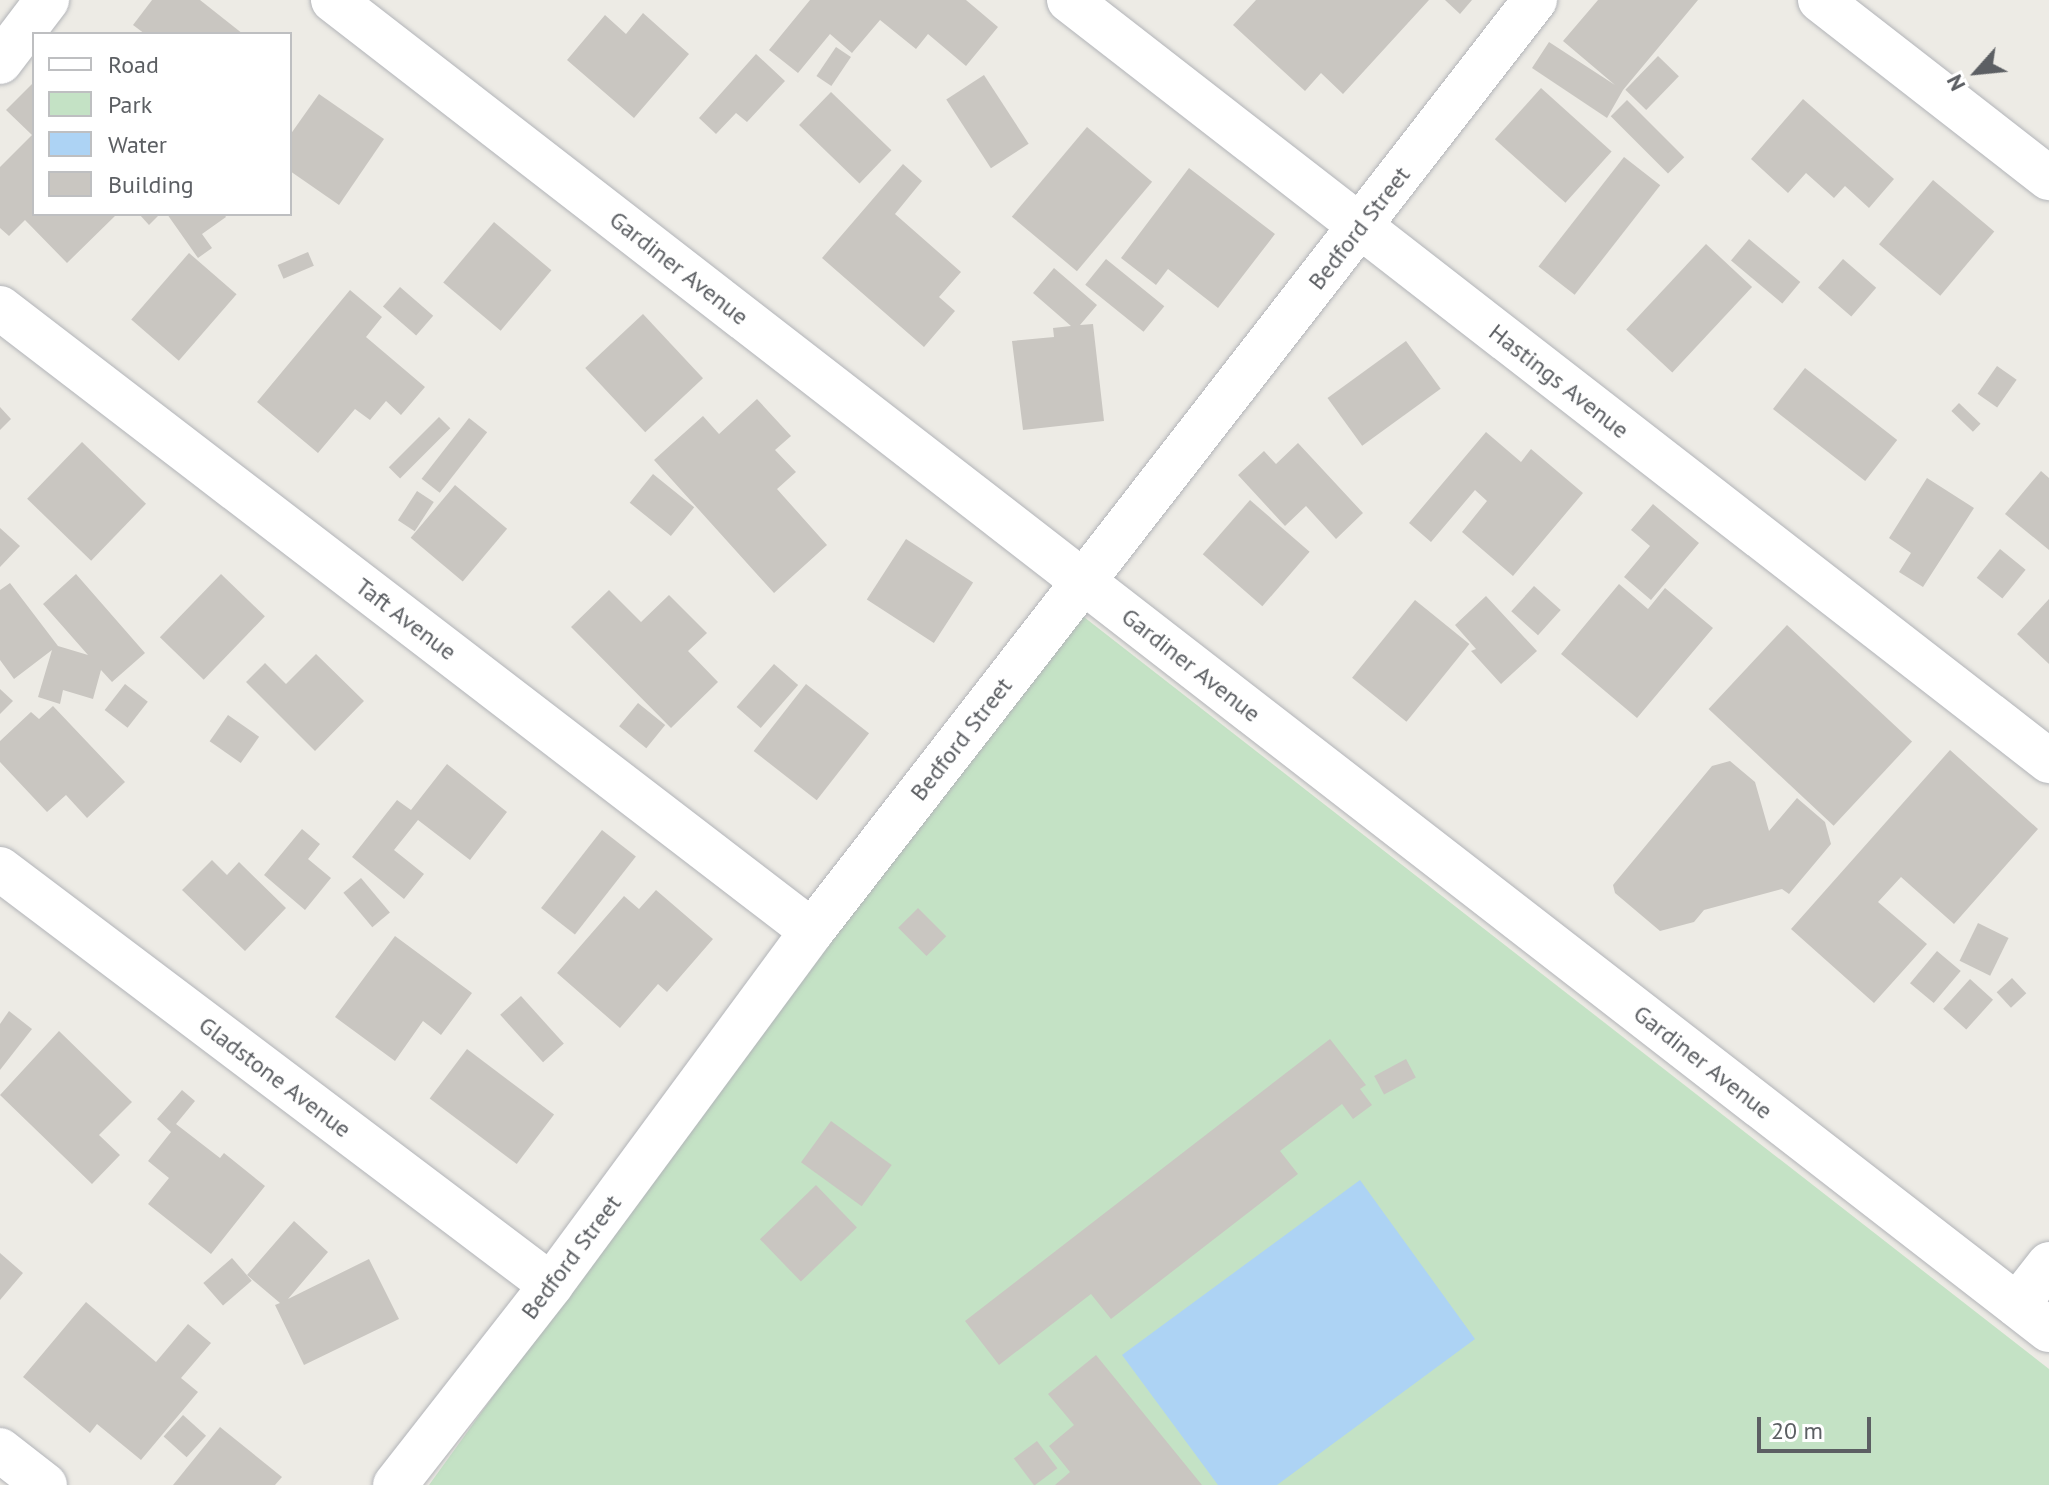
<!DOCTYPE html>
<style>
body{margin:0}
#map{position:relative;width:2049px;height:1485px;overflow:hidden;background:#edebe5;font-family:"PT Sans",sans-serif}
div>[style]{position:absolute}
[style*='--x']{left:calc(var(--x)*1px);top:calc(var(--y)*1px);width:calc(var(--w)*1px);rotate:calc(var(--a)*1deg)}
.green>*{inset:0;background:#c4e2c5}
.water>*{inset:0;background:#add3f4}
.building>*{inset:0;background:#c9c6c1;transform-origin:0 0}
.roads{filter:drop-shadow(0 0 2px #b2b4b8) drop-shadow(0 0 2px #b2b4b8)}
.minor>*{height:44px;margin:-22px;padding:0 22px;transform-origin:22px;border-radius:22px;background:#fff}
span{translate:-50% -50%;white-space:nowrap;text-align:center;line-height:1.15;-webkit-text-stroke:6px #fff;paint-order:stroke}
.street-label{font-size:24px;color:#5c5f63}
.legend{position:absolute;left:32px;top:32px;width:260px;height:184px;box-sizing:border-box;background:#fff;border:2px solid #bebfc1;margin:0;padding:10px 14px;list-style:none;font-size:24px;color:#5c5f63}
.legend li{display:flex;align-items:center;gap:16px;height:40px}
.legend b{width:40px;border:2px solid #bebfc1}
.north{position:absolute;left:1937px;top:32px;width:80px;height:80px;-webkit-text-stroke:6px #fff;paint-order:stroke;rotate:243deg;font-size:22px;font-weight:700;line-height:32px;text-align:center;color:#5c5f63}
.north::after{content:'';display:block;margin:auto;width:28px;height:36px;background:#5c5f63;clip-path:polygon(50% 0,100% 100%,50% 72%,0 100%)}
.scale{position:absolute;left:1757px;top:1417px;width:114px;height:36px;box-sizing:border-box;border:4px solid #5c5f63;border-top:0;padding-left:10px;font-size:24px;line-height:28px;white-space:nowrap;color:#5c5f63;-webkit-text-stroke:6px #fff;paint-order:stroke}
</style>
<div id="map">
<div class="green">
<div style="clip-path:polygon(1066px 603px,2049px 1369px,2049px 1485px,429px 1485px)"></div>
</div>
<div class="water">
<div style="clip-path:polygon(1360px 1180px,1475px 1339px,1277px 1485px,1218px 1485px,1122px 1355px)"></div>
</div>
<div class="building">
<div style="clip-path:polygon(152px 0,200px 0,243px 34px,145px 34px,133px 25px)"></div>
<div style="clip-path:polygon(810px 0,966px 0,998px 27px,966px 66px,928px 34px,916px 49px,880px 20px,852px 53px,830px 34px,798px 73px,769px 50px)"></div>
<div style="clip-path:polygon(1256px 0,1429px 0,1343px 94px,1321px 73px,1305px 91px,1233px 25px)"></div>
<div style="clip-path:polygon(1445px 0,1472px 0,1460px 14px)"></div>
<div style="clip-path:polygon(1598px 0,1698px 0,1623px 90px,1607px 118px,1532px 68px,1549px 42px,1615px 85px,1563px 41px)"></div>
<div style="clip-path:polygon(643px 13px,689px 54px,634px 118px,567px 60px,605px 15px,626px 34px)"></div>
<div style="left:836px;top:47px;width:18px;height:35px;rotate:34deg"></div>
<div style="clip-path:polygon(756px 54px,785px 81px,747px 122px,736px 113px,716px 134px,699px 118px)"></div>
<div style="left:1658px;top:56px;width:29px;height:47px;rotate:44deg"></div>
<div style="left:984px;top:75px;width:82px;height:45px;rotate:57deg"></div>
<div style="clip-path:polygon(34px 82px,34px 214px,117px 214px,67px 263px,25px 220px,9px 236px,0 228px,0 167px,32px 135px,6px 110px)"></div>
<div style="left:1541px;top:88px;width:95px;height:69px;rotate:42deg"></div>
<div style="left:831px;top:92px;width:84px;height:46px;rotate:44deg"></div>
<div style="clip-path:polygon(319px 94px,384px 139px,339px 205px,290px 171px,290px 135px)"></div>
<div style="clip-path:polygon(1803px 99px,1894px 179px,1869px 208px,1845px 186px,1834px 198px,1806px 173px,1788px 193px,1751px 159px)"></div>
<div style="left:1627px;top:100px;width:81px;height:23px;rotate:45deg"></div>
<div style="left:1087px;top:127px;width:85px;height:117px;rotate:40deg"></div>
<div style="left:1624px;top:157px;width:46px;height:139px;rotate:38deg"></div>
<div style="clip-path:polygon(903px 164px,922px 181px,895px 214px,961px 272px,939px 297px,955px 311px,924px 347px,822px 258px)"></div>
<div style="clip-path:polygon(1189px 168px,1275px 234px,1218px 308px,1168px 269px,1156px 285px,1121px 258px)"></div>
<div style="left:1933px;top:180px;width:80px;height:84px;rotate:40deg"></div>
<div style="clip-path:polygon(139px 214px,160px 214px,149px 225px)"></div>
<div style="clip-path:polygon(167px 214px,224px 214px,226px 217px,202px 234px,212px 248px,198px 258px)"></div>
<div style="left:494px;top:222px;width:75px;height:79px;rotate:40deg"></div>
<div style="left:1749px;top:239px;width:67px;height:28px;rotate:40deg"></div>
<div style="left:1706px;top:244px;width:63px;height:117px;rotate:43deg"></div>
<div style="left:308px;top:252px;width:15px;height:33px;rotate:67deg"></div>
<div style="left:189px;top:253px;width:63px;height:88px;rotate:41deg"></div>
<div style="left:1106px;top:259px;width:75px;height:33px;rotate:39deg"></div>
<div style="left:1843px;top:259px;width:44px;height:38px;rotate:41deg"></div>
<div style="clip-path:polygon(1054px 268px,1097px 305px,1080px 325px,1093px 324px,1104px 421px,1023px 430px,1012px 341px,1054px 337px,1053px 328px,1071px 326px,1033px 293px)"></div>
<div style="left:400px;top:287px;width:44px;height:26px;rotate:41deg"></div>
<div style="clip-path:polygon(350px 290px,382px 317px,366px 337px,425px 387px,401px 415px,386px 401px,370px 420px,355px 409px,318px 453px,257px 402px)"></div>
<div style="left:643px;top:314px;width:88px;height:79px;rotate:47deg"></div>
<div style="left:1406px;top:341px;width:59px;height:97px;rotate:54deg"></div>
<div style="left:1997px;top:366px;width:24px;height:34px;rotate:35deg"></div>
<div style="left:1805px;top:368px;width:117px;height:52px;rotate:38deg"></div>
<div style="clip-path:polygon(757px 399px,791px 436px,775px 450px,796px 472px,777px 489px,827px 545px,774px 593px,654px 460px,703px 416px,719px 434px)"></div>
<div style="left:1959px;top:403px;width:30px;height:11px;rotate:44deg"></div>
<div style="clip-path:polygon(0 407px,11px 419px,0 430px)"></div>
<div style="left:439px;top:417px;width:16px;height:71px;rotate:45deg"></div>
<div style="left:469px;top:418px;width:23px;height:77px;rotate:38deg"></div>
<div style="clip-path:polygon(1486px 432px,1521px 462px,1531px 449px,1583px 493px,1513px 576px,1462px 532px,1487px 501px,1475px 490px,1431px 542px,1409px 523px)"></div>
<div style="left:82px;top:442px;width:89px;height:79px;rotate:44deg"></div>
<div style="clip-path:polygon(1298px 443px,1363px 513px,1336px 539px,1306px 506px,1285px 526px,1238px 475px,1264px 451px,1276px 464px)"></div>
<div style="clip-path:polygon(2041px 471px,2049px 478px,2049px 550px,2005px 514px)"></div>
<div style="left:653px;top:474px;width:53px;height:37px;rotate:39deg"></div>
<div style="clip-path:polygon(1927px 478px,1974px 508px,1923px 587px,1899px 572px,1911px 553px,1889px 538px)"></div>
<div style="left:455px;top:485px;width:68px;height:69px;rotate:40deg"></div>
<div style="left:417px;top:491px;width:20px;height:35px;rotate:33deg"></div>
<div style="left:1250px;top:500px;width:79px;height:72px;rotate:41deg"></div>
<div style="clip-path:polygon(1653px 504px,1699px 543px,1651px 600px,1624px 577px,1650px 546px,1631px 530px)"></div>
<div style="clip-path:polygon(0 528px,20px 546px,0 567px)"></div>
<div style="left:906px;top:539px;width:80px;height:72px;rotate:33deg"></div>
<div style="left:2000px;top:549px;width:33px;height:37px;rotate:39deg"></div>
<div style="clip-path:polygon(76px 574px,145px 653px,112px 682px,101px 670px,93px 699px,63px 690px,60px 704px,38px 697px,52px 650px,14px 679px,0 660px,0 590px,10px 583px,58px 646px,88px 655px,43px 604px)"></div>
<div style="left:221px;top:574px;width:61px;height:88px;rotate:44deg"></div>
<div style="clip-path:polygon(1619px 584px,1648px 609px,1665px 588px,1713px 628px,1637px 718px,1561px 654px)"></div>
<div style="left:1534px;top:586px;width:36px;height:34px;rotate:42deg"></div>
<div style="clip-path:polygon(609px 590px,641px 622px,669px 595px,707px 633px,688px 651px,718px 682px,671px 728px,571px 627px)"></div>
<div style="clip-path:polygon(1486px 596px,1537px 651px,1501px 684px,1471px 651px,1476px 649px,1455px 625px)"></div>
<div style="clip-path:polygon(2049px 599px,2049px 664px,2017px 634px)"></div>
<div style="left:1415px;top:600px;width:70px;height:100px;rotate:39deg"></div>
<div style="left:1787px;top:625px;width:171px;height:115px;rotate:43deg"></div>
<div style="clip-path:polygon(316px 654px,364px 701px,315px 751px,246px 682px,265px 663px,286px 684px)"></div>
<div style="left:774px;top:664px;width:32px;height:57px;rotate:41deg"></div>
<div style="left:125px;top:684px;width:29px;height:33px;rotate:38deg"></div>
<div style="left:806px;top:684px;width:80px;height:85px;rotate:38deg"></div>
<div style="clip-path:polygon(0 689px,13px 701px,0 714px)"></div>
<div style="left:638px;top:703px;width:35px;height:30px;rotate:39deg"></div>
<div style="clip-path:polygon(53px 706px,125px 782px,87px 818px,66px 795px,47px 812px,0 762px,0 741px,31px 712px,39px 719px)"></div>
<div style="left:228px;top:715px;width:38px;height:32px;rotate:35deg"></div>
<div style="clip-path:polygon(1950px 750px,2038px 829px,1954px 924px,1901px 877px,1878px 902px,1927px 944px,1874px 1003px,1791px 929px)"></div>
<div style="clip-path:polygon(1730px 761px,1755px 782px,1769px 831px,1797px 798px,1825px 822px,1831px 844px,1789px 894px,1782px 889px,1704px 910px,1694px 922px,1660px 931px,1615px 893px,1613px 885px,1712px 766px)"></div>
<div style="clip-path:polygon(447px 764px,507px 812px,470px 860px,418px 820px,394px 850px,424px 874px,404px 899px,352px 857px,397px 800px,411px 810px)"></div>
<div style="clip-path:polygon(302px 829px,320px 844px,308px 859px,331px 878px,305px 910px,264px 875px)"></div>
<div style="left:602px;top:830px;width:43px;height:99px;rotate:38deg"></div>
<div style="clip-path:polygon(212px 860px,227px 875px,239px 862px,286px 908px,245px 951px,182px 890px)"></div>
<div style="left:361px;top:878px;width:45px;height:23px;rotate:50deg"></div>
<div style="clip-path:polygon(656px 890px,713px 939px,667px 992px,658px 984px,620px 1028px,557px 973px,624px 896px,639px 909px)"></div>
<div style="left:918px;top:908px;width:40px;height:28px;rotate:45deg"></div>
<div style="left:1978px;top:923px;width:34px;height:42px;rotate:26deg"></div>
<div style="clip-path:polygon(395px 936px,472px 993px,441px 1035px,423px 1021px,395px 1061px,335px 1017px)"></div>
<div style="left:1937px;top:951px;width:31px;height:42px;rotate:40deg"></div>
<div style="left:2012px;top:978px;width:21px;height:21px;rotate:47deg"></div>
<div style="left:1970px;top:979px;width:31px;height:40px;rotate:42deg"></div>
<div style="left:521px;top:996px;width:64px;height:28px;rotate:48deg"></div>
<div style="clip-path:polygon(9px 1011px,32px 1029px,0 1070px,0 1024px)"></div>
<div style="clip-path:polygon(59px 1031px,132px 1102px,99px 1135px,120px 1155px,92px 1184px,0 1095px)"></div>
<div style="clip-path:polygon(1330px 1039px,1366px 1085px,1360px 1089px,1372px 1105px,1353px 1119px,1342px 1104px,1280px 1151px,1298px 1174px,1111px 1319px,1091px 1294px,999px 1365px,965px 1321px)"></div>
<div style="left:467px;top:1049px;width:109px;height:62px;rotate:37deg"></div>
<div style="left:1406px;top:1059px;width:21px;height:36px;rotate:62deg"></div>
<div style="clip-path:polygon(182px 1090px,195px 1101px,176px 1124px,220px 1158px,224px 1153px,265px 1186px,211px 1254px,148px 1204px,169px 1178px,148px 1161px,171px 1132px,157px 1119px)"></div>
<div style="left:831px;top:1121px;width:75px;height:51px;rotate:36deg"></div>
<div style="left:816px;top:1185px;width:59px;height:78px;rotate:46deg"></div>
<div style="clip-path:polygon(294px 1221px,328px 1252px,288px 1299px,369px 1259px,399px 1319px,304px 1365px,275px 1305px,280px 1303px,247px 1275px)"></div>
<div style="clip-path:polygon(0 1253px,23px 1273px,0 1300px)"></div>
<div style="left:232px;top:1258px;width:30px;height:38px;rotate:49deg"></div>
<div style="clip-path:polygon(86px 1302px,156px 1362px,188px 1324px,211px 1343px,181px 1378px,198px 1392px,141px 1460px,97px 1424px,90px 1433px,23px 1377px)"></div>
<div style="clip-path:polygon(1096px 1355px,1202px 1485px,1055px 1485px,1070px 1472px,1049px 1446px,1074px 1425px,1048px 1394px)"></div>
<div style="left:183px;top:1415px;width:31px;height:29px;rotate:42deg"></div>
<div style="clip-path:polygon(220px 1427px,282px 1477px,275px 1485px,173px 1485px)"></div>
<div style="left:1037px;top:1441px;width:34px;height:29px;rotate:53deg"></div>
</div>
<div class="roads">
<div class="minor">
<div style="--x:333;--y:0;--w:2171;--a:37.78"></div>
<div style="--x:1069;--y:0;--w:1241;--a:37.83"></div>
<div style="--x:1820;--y:0;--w:290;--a:37.9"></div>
<div style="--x:0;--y:62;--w:78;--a:-52.8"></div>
<div style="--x:0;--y:308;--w:1023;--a:37.5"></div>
<div style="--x:0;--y:869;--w:690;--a:37.05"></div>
<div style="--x:2017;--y:1305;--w:52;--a:-52"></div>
<div style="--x:0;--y:1450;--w:57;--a:37.9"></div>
<div style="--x:395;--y:1485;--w:254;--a:-52"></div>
<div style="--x:551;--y:1285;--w:440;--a:-53.6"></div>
<div style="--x:812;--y:931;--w:1179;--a:-52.17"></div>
</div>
</div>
<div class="street-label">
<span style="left:1359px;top:228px;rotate:-52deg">Bedford Street</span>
<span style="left:679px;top:268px;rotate:38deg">Gardiner Avenue</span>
<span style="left:1559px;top:381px;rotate:38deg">Hastings Avenue</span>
<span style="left:406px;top:619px;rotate:37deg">Taft Avenue</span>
<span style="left:1191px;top:665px;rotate:38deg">Gardiner Avenue</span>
<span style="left:961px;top:739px;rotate:-52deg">Bedford Street</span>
<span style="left:1703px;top:1062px;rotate:38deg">Gardiner Avenue</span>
<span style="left:275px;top:1077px;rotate:37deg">Gladstone Avenue</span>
<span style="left:571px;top:1257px;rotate:-53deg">Bedford Street</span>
</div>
<ul class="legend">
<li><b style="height:10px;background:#fff"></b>Road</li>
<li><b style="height:22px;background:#c4e2c5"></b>Park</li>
<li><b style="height:22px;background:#add3f4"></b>Water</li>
<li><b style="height:22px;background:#c9c6c1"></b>Building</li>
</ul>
<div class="north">N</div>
<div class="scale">20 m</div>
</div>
